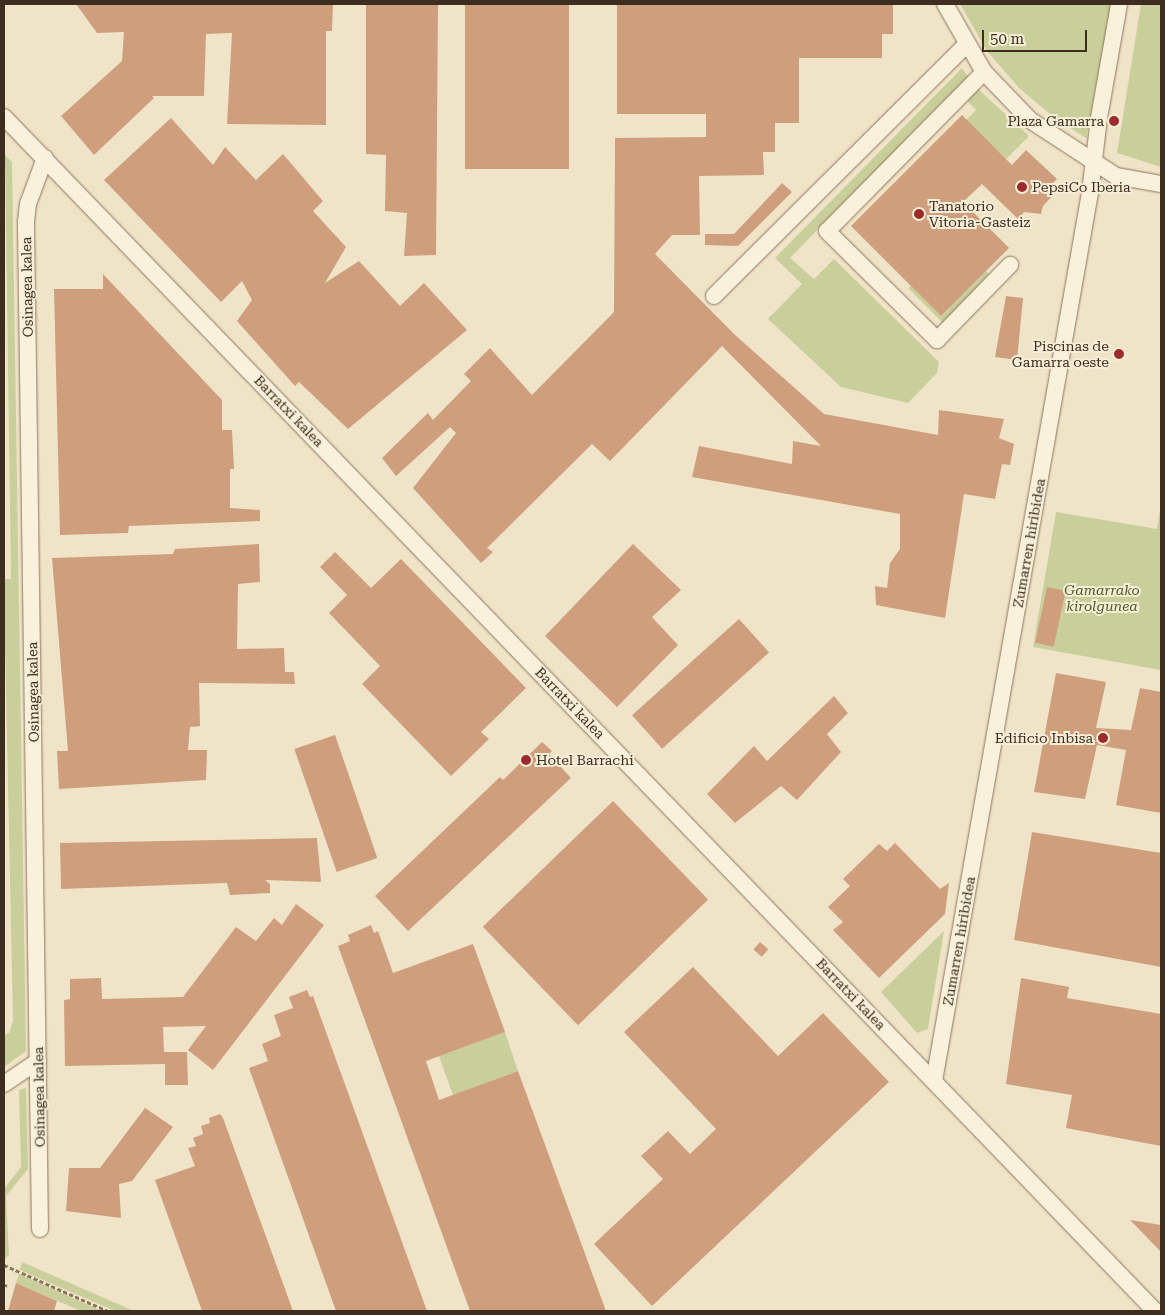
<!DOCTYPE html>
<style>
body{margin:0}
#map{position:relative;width:1165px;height:1315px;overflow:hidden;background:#f0e4c8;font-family:"Roboto Serif",serif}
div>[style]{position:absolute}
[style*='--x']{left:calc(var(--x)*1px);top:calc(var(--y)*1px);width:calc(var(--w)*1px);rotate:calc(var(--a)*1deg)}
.green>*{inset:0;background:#c9cf9b}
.building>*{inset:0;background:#cf9f7d;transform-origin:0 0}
.path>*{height:2.5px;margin-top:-1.25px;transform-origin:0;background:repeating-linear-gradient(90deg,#8d765c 0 4px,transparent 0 6.5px)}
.roads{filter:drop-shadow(0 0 1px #8d765c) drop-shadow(0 0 1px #8d765c)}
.minor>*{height:16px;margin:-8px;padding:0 8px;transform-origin:8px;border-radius:8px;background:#faf1dc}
.dots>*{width:14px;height:14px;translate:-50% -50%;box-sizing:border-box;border:2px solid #f7eed8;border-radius:50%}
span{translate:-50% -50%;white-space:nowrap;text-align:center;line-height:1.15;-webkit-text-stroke:4px #f7eed8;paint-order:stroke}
.poi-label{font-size:14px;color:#3d2e20}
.right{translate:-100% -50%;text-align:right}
.left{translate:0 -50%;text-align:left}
.street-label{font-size:14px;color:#3d2e20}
.park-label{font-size:14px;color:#4d5a26;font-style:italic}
.frame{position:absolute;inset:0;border:5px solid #3d2e20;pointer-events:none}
.scale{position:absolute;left:982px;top:30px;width:105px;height:22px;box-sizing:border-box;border:2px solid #3d2e20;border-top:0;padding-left:6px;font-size:15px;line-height:18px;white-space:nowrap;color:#3d2e20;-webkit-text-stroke:4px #f7eed8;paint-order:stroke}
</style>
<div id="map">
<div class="green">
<div style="clip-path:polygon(960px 4px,1112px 4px,1086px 138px,1056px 119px,1019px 88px,987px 51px)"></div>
<div style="clip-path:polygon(1141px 4px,1161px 4px,1161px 167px,1117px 153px)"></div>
<div style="clip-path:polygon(962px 68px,969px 78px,946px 98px,790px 258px,814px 279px,834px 259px,939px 362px,937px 373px,908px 403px,841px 387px,768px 319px,802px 284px,775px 258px)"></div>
<div style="clip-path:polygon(977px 88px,1029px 136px,1006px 159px,966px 120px,976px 110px,965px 99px)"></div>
<div style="clip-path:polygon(5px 155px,12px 162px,26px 1051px,4px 1067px,4px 1035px,9px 1033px,13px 1021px,4px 597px,4px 579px,11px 579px)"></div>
<div style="clip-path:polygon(986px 271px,989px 274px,943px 323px,908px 288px,911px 286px,941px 316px)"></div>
<div style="clip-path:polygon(1161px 504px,1161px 670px,1033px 647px,1056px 512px,1157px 529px)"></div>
<div style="clip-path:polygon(944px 931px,928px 1029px,917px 1033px,881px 992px)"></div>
<div style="clip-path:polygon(424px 995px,445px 1054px,505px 1032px,518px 1071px,453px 1095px,418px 998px)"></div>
<div style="clip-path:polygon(26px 1088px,28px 1169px,6px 1196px,9px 1255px,4px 1260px,4px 1189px,21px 1167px,19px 1090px)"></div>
<div style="clip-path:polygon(22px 1262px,61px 1279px,134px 1311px,115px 1311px,20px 1270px)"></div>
<div style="clip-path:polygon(19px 1274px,102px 1311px,81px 1311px,16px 1283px)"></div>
</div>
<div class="building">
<div style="clip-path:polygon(76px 4px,333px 4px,332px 31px,326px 31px,326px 125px,227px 124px,232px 33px,206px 34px,204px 96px,152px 96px,154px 98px,94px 155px,61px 116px,122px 61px,124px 32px,97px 33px)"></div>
<div style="clip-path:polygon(366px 4px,438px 4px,436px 255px,404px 256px,407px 213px,385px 211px,386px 155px,366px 154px)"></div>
<div style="left:465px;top:4px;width:104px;height:165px"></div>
<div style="clip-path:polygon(617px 4px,893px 4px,893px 34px,882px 34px,882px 58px,799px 58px,799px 123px,775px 123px,775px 152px,763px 152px,764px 175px,699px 176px,700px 235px,672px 235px,655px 254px,734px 334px,824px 414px,938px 435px,939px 410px,1004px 419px,999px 438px,1014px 444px,1010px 465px,1002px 464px,995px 499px,964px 494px,945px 618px,876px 605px,875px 586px,887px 588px,890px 563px,900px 549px,900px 514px,692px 477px,699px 446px,792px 464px,793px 441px,821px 446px,722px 346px,610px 461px,592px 444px,487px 548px,493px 552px,481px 563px,413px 488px,456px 433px,450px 427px,396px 476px,382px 458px,428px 413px,433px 420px,471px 381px,464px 374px,490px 348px,532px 395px,614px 312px,615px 138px,706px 137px,706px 114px,617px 114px)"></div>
<div style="clip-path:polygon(962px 115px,1012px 165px,1026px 150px,1057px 179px,1052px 184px,1057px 191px,1043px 206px,1041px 214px,1024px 212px,1018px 219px,982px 184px,963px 202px,1009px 248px,941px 316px,851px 226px)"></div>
<div style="clip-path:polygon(171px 118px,213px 165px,225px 147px,256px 180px,283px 154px,323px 201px,313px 211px,346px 247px,325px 283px,359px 261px,400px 306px,424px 283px,467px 330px,348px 429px,299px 382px,295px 386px,237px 321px,252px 300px,242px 281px,221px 302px,104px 180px)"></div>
<div style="clip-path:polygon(782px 183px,792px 192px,738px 246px,705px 245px,705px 234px,734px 234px)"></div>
<div style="clip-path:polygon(103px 274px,222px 400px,222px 430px,232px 430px,234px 469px,230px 469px,230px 508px,260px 510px,260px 521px,129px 526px,128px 533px,60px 535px,54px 289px,103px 289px)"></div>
<div style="clip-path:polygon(1006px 296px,1023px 298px,1017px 360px,995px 357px)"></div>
<div style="clip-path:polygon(259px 544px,260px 582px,238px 584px,237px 649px,284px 648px,285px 672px,294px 672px,295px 684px,199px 683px,200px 726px,190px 727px,188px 750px,207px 750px,206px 780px,59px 789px,57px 751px,68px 751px,52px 558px,173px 554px,175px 549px)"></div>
<div style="clip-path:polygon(633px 544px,681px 590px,652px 617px,678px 645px,617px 707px,545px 636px)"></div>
<div style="clip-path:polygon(335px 552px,371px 588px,401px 559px,526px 688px,481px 732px,489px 739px,451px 776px,362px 684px,380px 666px,329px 613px,347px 595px,320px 567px)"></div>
<div style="left:1047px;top:587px;width:19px;height:57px;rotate:12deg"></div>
<div style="left:739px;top:619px;width:45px;height:144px;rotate:48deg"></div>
<div style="clip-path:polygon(1056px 673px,1106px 682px,1096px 728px,1131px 730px,1140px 688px,1161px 692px,1161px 813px,1116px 805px,1126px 750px,1097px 745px,1085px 799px,1034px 792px)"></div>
<div style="clip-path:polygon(834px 696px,848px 713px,827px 734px,841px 752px,797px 800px,781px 786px,735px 823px,707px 794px,754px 746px,767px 761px)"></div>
<div style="left:335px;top:735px;width:130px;height:43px;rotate:71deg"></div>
<div style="clip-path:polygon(542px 742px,552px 751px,549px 754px,571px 778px,408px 931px,375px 896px,500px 777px,503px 780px)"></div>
<div style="left:613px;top:801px;width:137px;height:181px;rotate:46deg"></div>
<div style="clip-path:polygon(1032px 832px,1161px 853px,1161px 967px,1014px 940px)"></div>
<div style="clip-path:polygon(317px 838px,321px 882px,265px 880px,270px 884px,270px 893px,230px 895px,227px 883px,61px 889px,60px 843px)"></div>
<div style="clip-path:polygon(895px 843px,940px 889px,949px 883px,945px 914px,879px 978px,833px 930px,843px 922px,828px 907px,850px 886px,843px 879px,879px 844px,887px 851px)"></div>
<div style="clip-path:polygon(296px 904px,324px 925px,213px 1070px,188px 1050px,206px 1026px,163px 1027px,164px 1052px,187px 1052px,188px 1085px,165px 1085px,165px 1064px,65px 1066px,64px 1000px,70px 999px,70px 979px,101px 978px,102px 999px,183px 997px,236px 927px,256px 941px,274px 918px,282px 925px)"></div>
<div style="clip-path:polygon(371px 925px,374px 933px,378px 931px,393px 973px,473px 944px,505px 1032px,426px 1061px,439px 1100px,518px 1071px,606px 1311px,470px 1311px,338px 946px,350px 941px,348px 935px)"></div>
<div style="left:760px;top:942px;width:11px;height:10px;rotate:41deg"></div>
<div style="clip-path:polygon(693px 967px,778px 1056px,823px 1013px,889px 1082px,652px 1306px,594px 1244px,663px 1179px,641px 1156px,668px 1131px,690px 1154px,716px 1129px,624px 1032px)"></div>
<div style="clip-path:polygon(1021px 978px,1069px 987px,1067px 998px,1161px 1014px,1161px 1146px,1066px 1128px,1072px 1095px,1006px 1084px)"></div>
<div style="clip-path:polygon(307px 990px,310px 997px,313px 996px,427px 1311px,336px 1311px,249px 1068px,268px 1061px,262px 1044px,281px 1036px,274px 1015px,293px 1008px,289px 997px)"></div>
<div style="clip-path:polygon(145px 1108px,173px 1127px,132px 1181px,119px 1184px,121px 1218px,66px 1211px,69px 1168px,100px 1168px)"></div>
<div style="clip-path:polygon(220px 1114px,223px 1118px,293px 1311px,202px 1311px,155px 1180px,195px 1166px,188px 1148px,196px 1146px,193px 1138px,203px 1134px,201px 1126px,210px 1123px,209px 1118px)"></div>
<div style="clip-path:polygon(1130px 1220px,1161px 1225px,1161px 1252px)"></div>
<div style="clip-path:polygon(16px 1283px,57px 1301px,54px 1311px,8px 1311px)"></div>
</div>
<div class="path">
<div style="--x:4;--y:1265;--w:114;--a:23.9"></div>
<div style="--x:5;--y:1287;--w:3;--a:-72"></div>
</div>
<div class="roads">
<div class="minor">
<div style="--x:945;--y:4;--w:78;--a:60.2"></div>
<div style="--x:984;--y:72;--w:66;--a:46.2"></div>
<div style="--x:1030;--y:120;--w:103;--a:33.1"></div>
<div style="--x:1116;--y:176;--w:46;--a:10.1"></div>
<div style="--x:984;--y:72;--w:223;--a:134.6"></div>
<div style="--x:827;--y:231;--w:155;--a:44.7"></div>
<div style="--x:937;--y:340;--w:105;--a:-45.8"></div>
<div style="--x:4;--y:117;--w:1658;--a:46.05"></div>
<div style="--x:714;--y:296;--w:356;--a:-44.9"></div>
<div style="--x:934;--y:1081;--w:902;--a:-80.04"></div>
<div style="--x:1090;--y:193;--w:76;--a:-83.2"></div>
<div style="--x:1099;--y:118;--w:116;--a:-80"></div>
<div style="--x:4;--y:1084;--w:41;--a:-34.1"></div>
<div style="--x:40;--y:1229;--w:1007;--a:-90.8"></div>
<div style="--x:26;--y:222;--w:18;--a:-84"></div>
<div style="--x:28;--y:204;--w:49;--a:-69.7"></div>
</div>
</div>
<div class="dots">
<div style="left:1114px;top:121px;background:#9e2a2b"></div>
<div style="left:1022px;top:187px;background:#9e2a2b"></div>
<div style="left:919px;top:214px;background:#9e2a2b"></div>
<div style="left:1119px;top:354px;background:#9e2a2b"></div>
<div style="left:1103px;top:738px;background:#9e2a2b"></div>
<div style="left:526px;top:760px;background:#9e2a2b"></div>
</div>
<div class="poi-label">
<span class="right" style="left:1104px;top:121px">Plaza Gamarra</span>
<span class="left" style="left:1032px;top:187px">PepsiCo Iberia</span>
<span class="left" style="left:929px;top:214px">Tanatorio<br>Vitoria-Gasteiz</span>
<span class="right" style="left:1109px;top:354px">Piscinas de<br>Gamarra oeste</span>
<span class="right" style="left:1093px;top:738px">Edificio Inbisa</span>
<span class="left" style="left:536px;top:760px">Hotel Barrachi</span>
</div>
<div class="street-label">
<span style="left:27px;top:287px;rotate:-91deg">Osinagea kalea</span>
<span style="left:289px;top:411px;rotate:46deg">Barratxi kalea</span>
<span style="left:1029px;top:543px;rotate:-80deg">Zumarren hiribidea</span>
<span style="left:33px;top:692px;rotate:-91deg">Osinagea kalea</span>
<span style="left:570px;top:703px;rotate:46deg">Barratxi kalea</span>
<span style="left:959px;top:941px;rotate:-80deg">Zumarren hiribidea</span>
<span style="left:851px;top:994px;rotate:46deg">Barratxi kalea</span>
<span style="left:39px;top:1097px;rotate:-91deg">Osinagea kalea</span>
</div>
<div class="park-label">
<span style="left:1102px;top:598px">Gamarrako<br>kirolgunea</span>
</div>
<div class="frame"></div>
<div class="scale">50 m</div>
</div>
